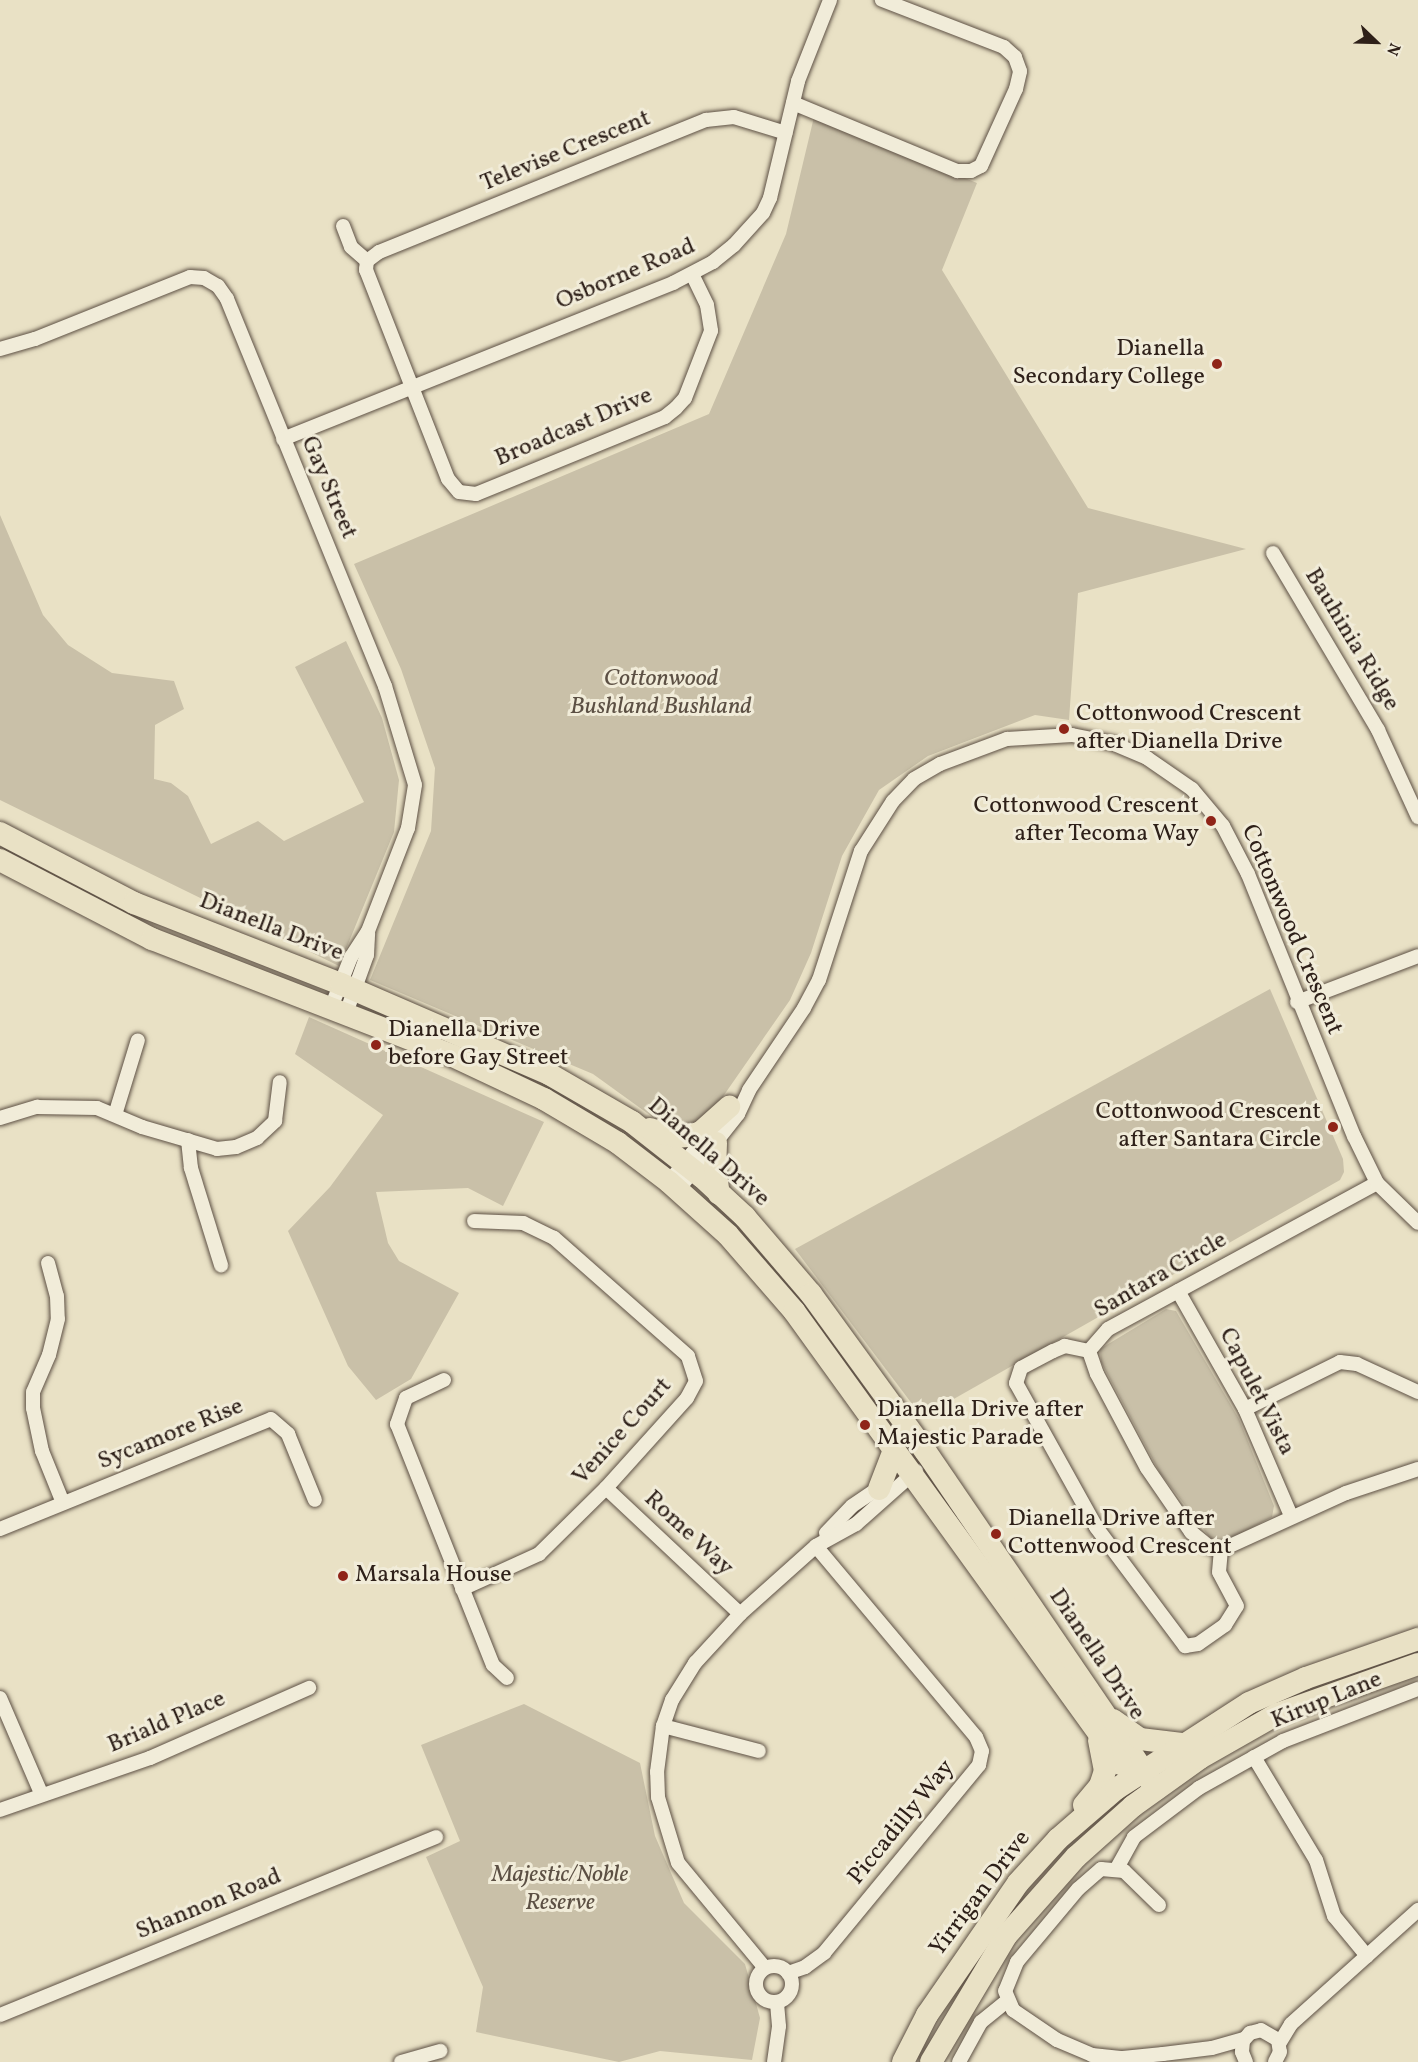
<!DOCTYPE html>
<style>
body{margin:0}
#map{position:relative;width:1418px;height:2062px;overflow:hidden;background:#e9e1c5;font-family:Vollkorn,serif}
div>[style]{position:absolute}
[style*='--x']{left:calc(var(--x)*1px);top:calc(var(--y)*1px);width:calc(var(--w)*1px);rotate:calc(var(--a)*1deg)}
.green>*{inset:0;background:#c9c0a8}
.roads{filter:drop-shadow(0 0 2px #5d5044) drop-shadow(0 0 2px #5d5044)}
.minor>*{height:14px;margin:-7px;padding:0 7px;transform-origin:7px;border-radius:7px;background:#f1ecd9}
.minor>.ring{margin:-7px;padding:0;box-sizing:content-box;background:none;border:14px solid #f1ecd9;border-radius:50%}
.primary>*{height:22px;margin:-11px;padding:0 11px;transform-origin:11px;border-radius:11px;background:#e9e1c5}
.dots>*{width:16px;height:16px;translate:-50% -50%;box-sizing:border-box;border:3px solid #f1ecd9;border-radius:50%}
span{translate:-50% -50%;white-space:nowrap;text-align:center;line-height:1.15;-webkit-text-stroke:6px #f1ecd9;paint-order:stroke}
.street-label{font-size:24px;color:#2e2019}
.poi-label{font-size:24px;color:#2e2019}
.right{translate:-100% -50%;text-align:right}
.left{translate:0 -50%;text-align:left}
.park-label{font-size:24px;color:#5c5044;font-style:italic}
.north{position:absolute;left:1346px;top:12px;width:60px;height:60px;-webkit-text-stroke:4px #f1ecd9;paint-order:stroke;rotate:113deg;font-size:16px;font-weight:700;line-height:24px;text-align:center;color:#2e2019}
.north::after{content:'';display:block;margin:auto;width:21px;height:27px;background:#2e2019;clip-path:polygon(50% 0,100% 100%,50% 72%,0 100%)}
</style>
<div id="map">
<div class="green">
<div style="clip-path:polygon(814px 117px,977px 183px,942px 270px,1088px 508px,1246px 549px,1078px 593px,1069px 720px,1035px 715px,928px 756px,879px 790px,842px 856px,811px 953px,790px 1000px,690px 1144px,593px 1074px,370px 980px,431px 831px,435px 768px,401px 669px,354px 564px,709px 414px,786px 234px)"></div>
<div style="clip-path:polygon(0 515px,43px 615px,68px 645px,112px 673px,174px 681px,184px 709px,155px 725px,154px 779px,171px 783px,188px 796px,211px 844px,258px 821px,284px 841px,364px 802px,295px 667px,346px 641px,382px 718px,399px 780px,394px 832px,339px 966px,0 800px)"></div>
<div style="clip-path:polygon(1270px 989px,1343px 1159px,1344px 1172px,1340px 1180px,922px 1417px,795px 1249px)"></div>
<div style="clip-path:polygon(309px 1017px,544px 1122px,503px 1206px,468px 1188px,376px 1192px,388px 1243px,399px 1261px,459px 1293px,411px 1379px,376px 1400px,348px 1366px,288px 1231px,330px 1187px,383px 1115px,295px 1054px)"></div>
<div style="clip-path:polygon(1166px 1309px,1176px 1311px,1239px 1419px,1274px 1506px,1272px 1517px,1223px 1543px,1211px 1539px,1160px 1473px,1101px 1362px,1100px 1349px)"></div>
<div style="clip-path:polygon(524px 1704px,640px 1763px,655px 1836px,684px 1903px,745px 1964px,760px 2018px,752px 2060px,660px 2051px,619px 2062px,476px 2032px,483px 1987px,426px 1857px,460px 1841px,421px 1745px)"></div>
</div>
<div class="roads">
<div class="minor">
<div style="--x:793;--y:103;--w:178;--a:22.5"></div>
<div style="--x:957;--y:171;--w:14;--a:0"></div>
<div style="--x:971;--y:171;--w:11;--a:-27"></div>
<div style="--x:981;--y:166;--w:85;--a:-65.6"></div>
<div style="--x:1016;--y:89;--w:18;--a:-77"></div>
<div style="--x:1020;--y:71;--w:15;--a:-110"></div>
<div style="--x:1015;--y:57;--w:15;--a:-138"></div>
<div style="--x:1004;--y:47;--w:131;--a:-158.9"></div>
<div style="--x:343;--y:226;--w:22;--a:69"></div>
<div style="--x:351;--y:247;--w:21;--a:41"></div>
<div style="--x:692;--y:274;--w:34;--a:64"></div>
<div style="--x:707;--y:305;--w:26;--a:81"></div>
<div style="--x:711;--y:331;--w:72;--a:111.2"></div>
<div style="--x:685;--y:398;--w:13;--a:132"></div>
<div style="--x:676;--y:408;--w:14;--a:141"></div>
<div style="--x:665;--y:417;--w:204;--a:157.8"></div>
<div style="--x:476;--y:494;--w:17;--a:-173"></div>
<div style="--x:459;--y:492;--w:17;--a:-130"></div>
<div style="--x:448;--y:479;--w:225;--a:-111.4"></div>
<div style="--x:366;--y:270;--w:9;--a:-84"></div>
<div style="--x:367;--y:261;--w:15;--a:-37"></div>
<div style="--x:379;--y:252;--w:353;--a:-22"></div>
<div style="--x:706;--y:120;--w:28;--a:-6"></div>
<div style="--x:734;--y:117;--w:54;--a:17.1"></div>
<div style="--x:0;--y:349;--w:36;--a:-16"></div>
<div style="--x:35;--y:339;--w:167;--a:-21.8"></div>
<div style="--x:190;--y:277;--w:14;--a:4"></div>
<div style="--x:204;--y:278;--w:16;--a:30"></div>
<div style="--x:218;--y:286;--w:16;--a:55"></div>
<div style="--x:227;--y:299;--w:418;--a:67.8"></div>
<div style="--x:385;--y:686;--w:103;--a:73.1"></div>
<div style="--x:415;--y:785;--w:44;--a:99.2"></div>
<div style="--x:408;--y:828;--w:110;--a:111.2"></div>
<div style="--x:368;--y:931;--w:31;--a:123"></div>
<div style="--x:351;--y:957;--w:57;--a:111.6"></div>
<div style="--x:283;--y:439;--w:420;--a:-21.8"></div>
<div style="--x:673;--y:283;--w:45;--a:-27.7"></div>
<div style="--x:713;--y:262;--w:27;--a:-39"></div>
<div style="--x:734;--y:245;--w:43;--a:-47.8"></div>
<div style="--x:763;--y:213;--w:17;--a:-65"></div>
<div style="--x:770;--y:198;--w:120;--a:-76.5"></div>
<div style="--x:798;--y:81;--w:87;--a:-68.4"></div>
<div style="--x:1273;--y:553;--w:206;--a:59.3"></div>
<div style="--x:1378;--y:730;--w:96;--a:65.3"></div>
<div style="--x:1297;--y:1002;--w:129;--a:-20.8"></div>
<div style="--x:345;--y:1016;--w:65;--a:-70.2"></div>
<div style="--x:367;--y:955;--w:22;--a:-87"></div>
<div style="--x:115;--y:1115;--w:78;--a:-73"></div>
<div style="--x:0;--y:1118;--w:39;--a:-17"></div>
<div style="--x:37;--y:1107;--w:60;--a:1"></div>
<div style="--x:97;--y:1108;--w:49;--a:22.9"></div>
<div style="--x:142;--y:1127;--w:78;--a:16.3"></div>
<div style="--x:217;--y:1149;--w:19;--a:-6"></div>
<div style="--x:236;--y:1147;--w:23;--a:-23"></div>
<div style="--x:257;--y:1138;--w:25;--a:-43"></div>
<div style="--x:275;--y:1121;--w:39;--a:-83"></div>
<div style="--x:188;--y:1140;--w:28;--a:84"></div>
<div style="--x:191;--y:1168;--w:102;--a:72.8"></div>
<div style="--x:669;--y:1182;--w:64;--a:-51.3"></div>
<div style="--x:1377;--y:1183;--w:306;--a:151.5"></div>
<div style="--x:1108;--y:1329;--w:29;--a:131"></div>
<div style="--x:1089;--y:1351;--w:24;--a:71"></div>
<div style="--x:1097;--y:1374;--w:106;--a:62"></div>
<div style="--x:1147;--y:1468;--w:78;--a:55.5"></div>
<div style="--x:1191;--y:1532;--w:22;--a:39"></div>
<div style="--x:1208;--y:1546;--w:14;--a:17"></div>
<div style="--x:1221;--y:1550;--w:137;--a:-24.5"></div>
<div style="--x:1346;--y:1493;--w:76;--a:-18.4"></div>
<div style="--x:678;--y:1190;--w:97;--a:-51.7"></div>
<div style="--x:738;--y:1114;--w:26;--a:-65"></div>
<div style="--x:749;--y:1090;--w:99;--a:-56.1"></div>
<div style="--x:804;--y:1008;--w:32;--a:-62"></div>
<div style="--x:819;--y:980;--w:136;--a:-72"></div>
<div style="--x:861;--y:851;--w:59;--a:-57.4"></div>
<div style="--x:893;--y:801;--w:30;--a:-46"></div>
<div style="--x:914;--y:779;--w:30;--a:-30"></div>
<div style="--x:940;--y:764;--w:72;--a:-20.5"></div>
<div style="--x:1007;--y:739;--w:65;--a:-3.5"></div>
<div style="--x:1072;--y:735;--w:41;--a:11.3"></div>
<div style="--x:1112;--y:743;--w:38;--a:23"></div>
<div style="--x:1147;--y:758;--w:55;--a:34.6"></div>
<div style="--x:1192;--y:789;--w:48;--a:50"></div>
<div style="--x:1223;--y:826;--w:54;--a:62.5"></div>
<div style="--x:1248;--y:874;--w:283;--a:68"></div>
<div style="--x:1354;--y:1136;--w:52;--a:63.9"></div>
<div style="--x:1377;--y:1183;--w:57;--a:44.3"></div>
<div style="--x:48;--y:1263;--w:34;--a:75"></div>
<div style="--x:57;--y:1296;--w:23;--a:88"></div>
<div style="--x:58;--y:1319;--w:37;--a:104"></div>
<div style="--x:49;--y:1355;--w:40;--a:113.4"></div>
<div style="--x:33;--y:1392;--w:16;--a:90"></div>
<div style="--x:33;--y:1408;--w:44;--a:78.2"></div>
<div style="--x:42;--y:1451;--w:56;--a:68"></div>
<div style="--x:1178;--y:1291;--w:136;--a:60.4"></div>
<div style="--x:1245;--y:1409;--w:116;--a:66.7"></div>
<div style="--x:1089;--y:1351;--w:25;--a:-168"></div>
<div style="--x:1065;--y:1346;--w:13;--a:157"></div>
<div style="--x:1053;--y:1351;--w:36;--a:152"></div>
<div style="--x:1021;--y:1368;--w:16;--a:108"></div>
<div style="--x:1016;--y:1383;--w:165;--a:60.9"></div>
<div style="--x:1096;--y:1527;--w:149;--a:53.2"></div>
<div style="--x:1185;--y:1646;--w:13;--a:-9"></div>
<div style="--x:1198;--y:1644;--w:33;--a:-35"></div>
<div style="--x:1225;--y:1625;--w:22;--a:-58"></div>
<div style="--x:1237;--y:1606;--w:38;--a:-118"></div>
<div style="--x:1219;--y:1572;--w:22;--a:-85"></div>
<div style="--x:444;--y:1380;--w:42;--a:154.7"></div>
<div style="--x:406;--y:1398;--w:28;--a:109"></div>
<div style="--x:397;--y:1424;--w:259;--a:68.3"></div>
<div style="--x:493;--y:1665;--w:19;--a:43"></div>
<div style="--x:1245;--y:1409;--w:106;--a:-26.3"></div>
<div style="--x:1340;--y:1362;--w:17;--a:7"></div>
<div style="--x:1357;--y:1364;--w:67;--a:24.7"></div>
<div style="--x:606;--y:1488;--w:184;--a:43.2"></div>
<div style="--x:0;--y:1529;--w:292;--a:-22.1"></div>
<div style="--x:271;--y:1419;--w:23;--a:41"></div>
<div style="--x:288;--y:1434;--w:71;--a:67.8"></div>
<div style="--x:826;--y:1533;--w:37;--a:-46"></div>
<div style="--x:852;--y:1506;--w:40;--a:-34"></div>
<div style="--x:462;--y:1589;--w:85;--a:-24.4"></div>
<div style="--x:539;--y:1554;--w:94;--a:-44.6"></div>
<div style="--x:606;--y:1488;--w:121;--a:-48"></div>
<div style="--x:687;--y:1398;--w:19;--a:-62"></div>
<div style="--x:696;--y:1381;--w:26;--a:-108"></div>
<div style="--x:688;--y:1356;--w:179;--a:-138.6"></div>
<div style="--x:554;--y:1238;--w:34;--a:-154"></div>
<div style="--x:523;--y:1223;--w:49;--a:-177.7"></div>
<div style="--x:0;--y:1698;--w:103;--a:66.7"></div>
<div style="--x:663;--y:1726;--w:99;--a:14.6"></div>
<div style="--x:1254;--y:1757;--w:120;--a:59"></div>
<div style="--x:1316;--y:1860;--w:59;--a:72.2"></div>
<div style="--x:1334;--y:1916;--w:52;--a:50.5"></div>
<div style="--x:0;--y:1810;--w:159;--a:-19.1"></div>
<div style="--x:150;--y:1758;--w:174;--a:-23.8"></div>
<div style="--x:1117;--y:1868;--w:35;--a:-61"></div>
<div style="--x:1134;--y:1837;--w:81;--a:-37"></div>
<div style="--x:1199;--y:1788;--w:96;--a:-29.2"></div>
<div style="--x:1283;--y:1741;--w:145;--a:-21.1"></div>
<div style="--x:1159;--y:1905;--w:49;--a:-135.8"></div>
<div style="--x:1124;--y:1871;--w:23;--a:-175"></div>
<div style="--x:1101;--y:1869;--w:30;--a:139"></div>
<div style="--x:1078;--y:1889;--w:95;--a:129.9"></div>
<div style="--x:1017;--y:1962;--w:31;--a:112"></div>
<div style="--x:1005;--y:1991;--w:21;--a:67"></div>
<div style="--x:1013;--y:2010;--w:53;--a:34.3"></div>
<div style="--x:1057;--y:2040;--w:38;--a:23"></div>
<div style="--x:1092;--y:2055;--w:31;--a:6"></div>
<div style="--x:1123;--y:2058;--w:40;--a:-5.7"></div>
<div style="--x:1163;--y:2054;--w:49;--a:-7"></div>
<div style="--x:1212;--y:2048;--w:33;--a:-16"></div>
<div class="ring" style="left:756px;top:1966px;width:22px;height:22px"></div>
<div style="--x:765;--y:1968;--w:136;--a:-129.6"></div>
<div style="--x:678;--y:1863;--w:69;--a:-106.9"></div>
<div style="--x:658;--y:1797;--w:25;--a:-92"></div>
<div style="--x:657;--y:1772;--w:46;--a:-82.6"></div>
<div style="--x:663;--y:1726;--w:28;--a:-71"></div>
<div style="--x:672;--y:1700;--w:44;--a:-58.1"></div>
<div style="--x:695;--y:1663;--w:67;--a:-47.4"></div>
<div style="--x:740;--y:1614;--w:102;--a:-41.8"></div>
<div style="--x:816;--y:1546;--w:46;--a:-28.8"></div>
<div style="--x:856;--y:1524;--w:80;--a:-41.5"></div>
<div style="--x:788;--y:1973;--w:18;--a:-19"></div>
<div style="--x:805;--y:1967;--w:24;--a:-36"></div>
<div style="--x:824;--y:1953;--w:244;--a:-50.5"></div>
<div style="--x:979;--y:1765;--w:14;--a:-78"></div>
<div style="--x:982;--y:1751;--w:15;--a:-113"></div>
<div style="--x:976;--y:1737;--w:249;--a:-130"></div>
<div style="--x:0;--y:2015;--w:471;--a:-22.2"></div>
<div style="--x:1279;--y:2044;--w:23;--a:-59"></div>
<div style="--x:1291;--y:2024;--w:171;--a:-41.9"></div>
<div style="--x:401;--y:2062;--w:41;--a:-15.8"></div>
<div style="--x:774;--y:2062;--w:36;--a:-82"></div>
<div style="--x:779;--y:2026;--w:24;--a:-95"></div>
<div style="--x:959;--y:2062;--w:46;--a:-61.2"></div>
<div style="--x:981;--y:2022;--w:33;--a:-39"></div>
<div style="--x:1246;--y:2062;--w:11;--a:-112"></div>
<div style="--x:1242;--y:2052;--w:11;--a:-85"></div>
<div style="--x:1243;--y:2041;--w:11;--a:-49"></div>
<div style="--x:1250;--y:2033;--w:11;--a:-15"></div>
<div style="--x:1261;--y:2030;--w:20;--a:30"></div>
<div style="--x:1278;--y:2040;--w:12;--a:81"></div>
<div style="--x:1280;--y:2052;--w:11;--a:117"></div>
</div>
<div class="primary">
<div style="--x:0;--y:833;--w:151;--a:27.6"></div>
<div style="--x:134;--y:903;--w:222;--a:21.4"></div>
<div style="--x:341;--y:984;--w:227;--a:23.4"></div>
<div style="--x:549;--y:1074;--w:96;--a:30"></div>
<div style="--x:632;--y:1122;--w:89;--a:38.2"></div>
<div style="--x:702;--y:1177;--w:59;--a:42.9"></div>
<div style="--x:745;--y:1217;--w:101;--a:49.4"></div>
<div style="--x:811;--y:1294;--w:195;--a:54"></div>
<div style="--x:926;--y:1452;--w:408;--a:55.7"></div>
<div style="--x:0;--y:860;--w:171;--a:27.5"></div>
<div style="--x:152;--y:939;--w:323;--a:21.2"></div>
<div style="--x:453;--y:1056;--w:101;--a:25.3"></div>
<div style="--x:544;--y:1099;--w:86;--a:30.7"></div>
<div style="--x:618;--y:1143;--w:64;--a:37.4"></div>
<div style="--x:669;--y:1182;--w:79;--a:41.9"></div>
<div style="--x:728;--y:1235;--w:101;--a:49"></div>
<div style="--x:794;--y:1311;--w:559;--a:54.18"></div>
<div style="--x:650;--y:1129;--w:26;--a:18"></div>
<div style="--x:675;--y:1137;--w:13;--a:-4"></div>
<div style="--x:688;--y:1136;--w:14;--a:-17"></div>
<div style="--x:701;--y:1132;--w:38;--a:-42"></div>
<div style="--x:716;--y:1143;--w:24;--a:92"></div>
<div style="--x:715;--y:1167;--w:27;--a:82"></div>
<div style="--x:879;--y:1489;--w:39;--a:-69"></div>
<div style="--x:1113;--y:1720;--w:33;--a:35"></div>
<div style="--x:1140;--y:1739;--w:42;--a:6.8"></div>
<div style="--x:1084;--y:1805;--w:25;--a:-50"></div>
<div style="--x:1100;--y:1786;--w:16;--a:-72"></div>
<div style="--x:1105;--y:1771;--w:31;--a:-101"></div>
<div style="--x:903;--y:2062;--w:53;--a:-62.9"></div>
<div style="--x:927;--y:2015;--w:160;--a:-55.4"></div>
<div style="--x:1018;--y:1883;--w:59;--a:-47.7"></div>
<div style="--x:1058;--y:1839;--w:77;--a:-40.8"></div>
<div style="--x:1116;--y:1789;--w:158;--a:-32.9"></div>
<div style="--x:1249;--y:1703;--w:62;--a:-23.7"></div>
<div style="--x:1306;--y:1678;--w:119;--a:-19.2"></div>
<div style="--x:931;--y:2062;--w:147;--a:-59.2"></div>
<div style="--x:1006;--y:1936;--w:106;--a:-48.5"></div>
<div style="--x:1076;--y:1857;--w:76;--a:-41.8"></div>
<div style="--x:1133;--y:1806;--w:82;--a:-35.6"></div>
<div style="--x:1200;--y:1758;--w:89;--a:-29.7"></div>
<div style="--x:1277;--y:1714;--w:150;--a:-19.5"></div>
</div>
</div>
<div class="dots">
<div style="left:1217px;top:364px;background:#8f2418"></div>
<div style="left:1064px;top:729px;background:#8f2418"></div>
<div style="left:1211px;top:821px;background:#8f2418"></div>
<div style="left:376px;top:1045px;background:#8f2418"></div>
<div style="left:1333px;top:1127px;background:#8f2418"></div>
<div style="left:865px;top:1425px;background:#8f2418"></div>
<div style="left:996px;top:1534px;background:#8f2418"></div>
<div style="left:343px;top:1576px;background:#8f2418"></div>
</div>
<div class="street-label">
<span style="left:566px;top:152px;rotate:-22deg">Televise Crescent</span>
<span style="left:626px;top:275px;rotate:-23deg">Osborne Road</span>
<span style="left:574px;top:428px;rotate:-23deg">Broadcast Drive</span>
<span style="left:328px;top:488px;rotate:67deg">Gay Street</span>
<span style="left:1351px;top:640px;rotate:59deg">Bauhinia Ridge</span>
<span style="left:271px;top:928px;rotate:21deg">Dianella Drive</span>
<span style="left:1291px;top:930px;rotate:67deg">Cottonwood Crescent</span>
<span style="left:708px;top:1153px;rotate:41deg">Dianella Drive</span>
<span style="left:1161px;top:1276px;rotate:-30deg">Santara Circle</span>
<span style="left:1256px;top:1392px;rotate:63deg">Capulet Vista</span>
<span style="left:623px;top:1432px;rotate:-48deg">Venice Court</span>
<span style="left:171px;top:1435px;rotate:-22deg">Sycamore Rise</span>
<span style="left:688px;top:1534px;rotate:43deg">Rome Way</span>
<span style="left:1096px;top:1655px;rotate:56deg">Dianella Drive</span>
<span style="left:1327px;top:1701px;rotate:-22deg">Kirup Lane</span>
<span style="left:167px;top:1723px;rotate:-23deg">Briald Place</span>
<span style="left:902px;top:1823px;rotate:-51deg">Piccadilly Way</span>
<span style="left:981px;top:1894px;rotate:-53deg">Yirrigan Drive</span>
<span style="left:209px;top:1905px;rotate:-22deg">Shannon Road</span>
</div>
<div class="poi-label">
<span class="right" style="left:1205px;top:364px">Dianella<br>Secondary College</span>
<span class="left" style="left:1076px;top:729px">Cottonwood Crescent<br>after Dianella Drive</span>
<span class="right" style="left:1199px;top:821px">Cottonwood Crescent<br>after Tecoma Way</span>
<span class="left" style="left:388px;top:1045px">Dianella Drive<br>before Gay Street</span>
<span class="right" style="left:1321px;top:1127px">Cottonwood Crescent<br>after Santara Circle</span>
<span class="left" style="left:877px;top:1425px">Dianella Drive after<br>Majestic Parade</span>
<span class="left" style="left:1008px;top:1534px">Dianella Drive after<br>Cottenwood Crescent</span>
<span class="left" style="left:355px;top:1576px">Marsala House</span>
</div>
<div class="park-label">
<span style="left:661px;top:694px">Cottonwood<br>Bushland Bushland</span>
<span style="left:560px;top:1890px">Majestic/Noble<br>Reserve</span>
</div>
<div class="north">N</div>
</div>
